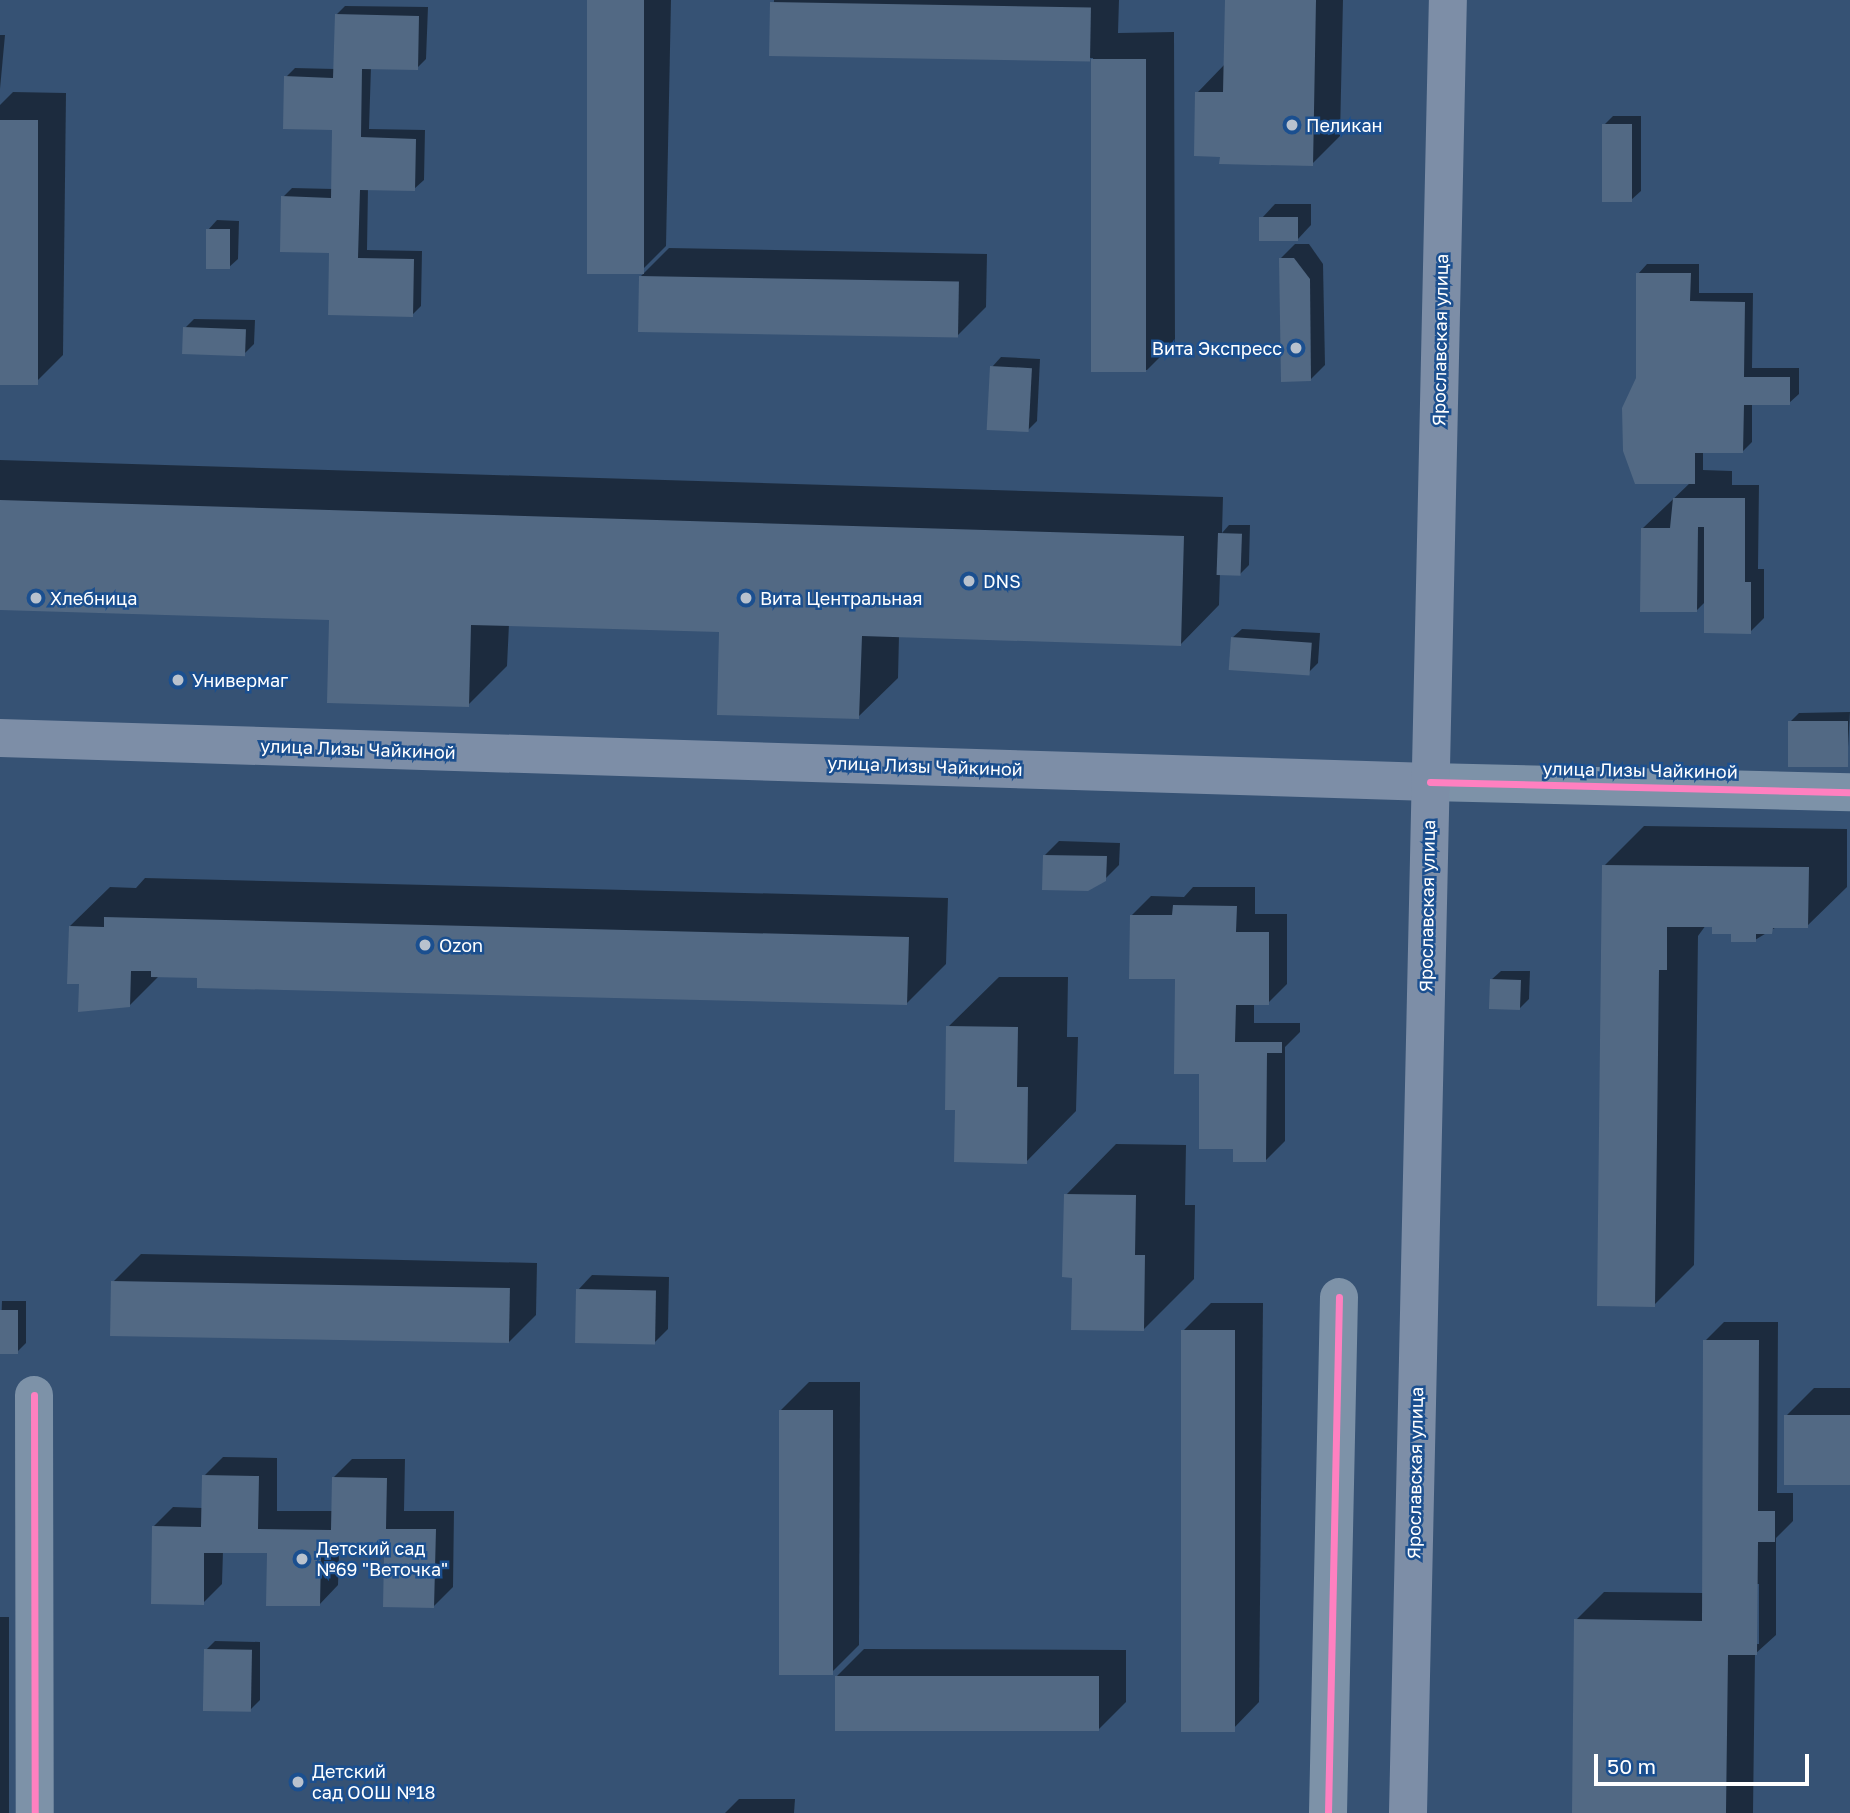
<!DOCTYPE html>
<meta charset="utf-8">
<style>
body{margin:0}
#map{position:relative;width:1850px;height:1813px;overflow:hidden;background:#365274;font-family:"Golos Text",sans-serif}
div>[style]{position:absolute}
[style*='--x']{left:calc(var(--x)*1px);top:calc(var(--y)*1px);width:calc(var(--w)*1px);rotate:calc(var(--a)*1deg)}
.shadow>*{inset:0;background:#0007;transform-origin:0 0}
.building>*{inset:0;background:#526984;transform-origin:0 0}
.minor>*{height:38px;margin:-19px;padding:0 19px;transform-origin:19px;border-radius:19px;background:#7d92a8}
.major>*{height:38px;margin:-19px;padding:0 19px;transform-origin:19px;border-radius:19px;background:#7d8ea7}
.cycleway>*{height:7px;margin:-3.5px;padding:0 3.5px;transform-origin:3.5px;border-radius:3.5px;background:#ff80c0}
.dots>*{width:19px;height:19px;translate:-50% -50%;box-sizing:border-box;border:4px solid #1b4f8f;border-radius:50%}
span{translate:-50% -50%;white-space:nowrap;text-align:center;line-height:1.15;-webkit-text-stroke:5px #1b4f8f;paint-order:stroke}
.poi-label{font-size:18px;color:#fff}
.left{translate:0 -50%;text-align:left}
.right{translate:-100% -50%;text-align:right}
.street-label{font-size:18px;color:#fff}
.scale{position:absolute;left:1594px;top:1754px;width:215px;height:32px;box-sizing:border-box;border:4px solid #fff;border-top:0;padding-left:9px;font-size:21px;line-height:24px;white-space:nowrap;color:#fff;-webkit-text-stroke:5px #1b4f8f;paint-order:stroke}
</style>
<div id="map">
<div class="shadow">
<div style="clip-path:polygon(589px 0,671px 0,666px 246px,638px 274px)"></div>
<div style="clip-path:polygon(774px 0,1119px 0,1118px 33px,1174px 32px,1175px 342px,1147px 370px,1094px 371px,1093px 58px,771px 54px)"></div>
<div style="clip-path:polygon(1226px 0,1343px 0,1340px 136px,1312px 164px,1221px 155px,1197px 93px,1225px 64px)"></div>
<div style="clip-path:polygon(345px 6px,428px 7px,426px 59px,417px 68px,371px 67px,369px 129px,425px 130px,424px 180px,414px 189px,368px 188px,367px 250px,422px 251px,421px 306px,412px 315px,331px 252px,283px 197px,292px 188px,333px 189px,334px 128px,286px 77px,295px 68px,335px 69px,336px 15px)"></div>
<div style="clip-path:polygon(0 35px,5px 35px,0 89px)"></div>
<div style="clip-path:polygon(13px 92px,66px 93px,63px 355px,35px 383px,0 383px,0 105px)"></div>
<div style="clip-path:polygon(1613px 116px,1641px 116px,1641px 191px,1631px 200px,1604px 125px)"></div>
<div style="clip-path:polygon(1275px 204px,1311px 204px,1311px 225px,1297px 240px,1261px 219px)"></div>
<div style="clip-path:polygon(217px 220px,239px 221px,238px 259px,228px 268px,208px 230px)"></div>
<div style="clip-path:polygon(1295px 244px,1309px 244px,1323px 264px,1325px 365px,1311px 379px,1281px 258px)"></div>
<div style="clip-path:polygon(669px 248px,987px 254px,986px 307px,958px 335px,641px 276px)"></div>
<div style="clip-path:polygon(1647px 264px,1699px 264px,1699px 293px,1753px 293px,1752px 368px,1799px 368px,1799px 394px,1789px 403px,1752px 403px,1752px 442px,1743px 451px,1703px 451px,1703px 470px,1732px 471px,1732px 485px,1759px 485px,1758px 569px,1764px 569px,1764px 618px,1750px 632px,1706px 601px,1697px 610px,1643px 528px,1691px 482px,1637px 379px,1638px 274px)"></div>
<div style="clip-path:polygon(194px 319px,255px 320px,254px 344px,245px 353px,185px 328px)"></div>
<div style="clip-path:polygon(1001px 357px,1040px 359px,1037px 421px,1028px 430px,992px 367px)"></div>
<div style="clip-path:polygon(0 460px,1223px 497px,1222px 533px,1229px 525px,1250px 525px,1249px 565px,1240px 574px,1220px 574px,1219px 605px,1180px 645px,899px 636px,898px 678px,858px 717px,721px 630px,509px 624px,507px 666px,468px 705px,331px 619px,0 608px)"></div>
<div style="clip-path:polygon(1242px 629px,1320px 633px,1318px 663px,1309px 672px,1232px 638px)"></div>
<div style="clip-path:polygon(1850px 712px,1847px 765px,1790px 722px,1799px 713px)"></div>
<div style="clip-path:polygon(1644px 826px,1847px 829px,1847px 887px,1807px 926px,1778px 926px,1755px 940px,1706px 925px,1698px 936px,1694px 1265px,1654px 1305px,1604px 866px)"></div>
<div style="clip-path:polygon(1059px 841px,1120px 843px,1119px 865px,1105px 879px,1045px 855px)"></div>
<div style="clip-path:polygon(145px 878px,948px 898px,946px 964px,907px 1003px,159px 976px,130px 1005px,81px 983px,70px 926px,110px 887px,136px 888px)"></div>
<div style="clip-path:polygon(1193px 887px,1255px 887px,1255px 914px,1287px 914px,1287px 984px,1268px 1003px,1254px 1003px,1254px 1023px,1300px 1023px,1300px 1032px,1285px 1047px,1285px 1141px,1266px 1160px,1235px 1147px,1201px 1072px,1176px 977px,1132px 915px,1151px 896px,1184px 897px)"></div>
<div style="clip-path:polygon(1501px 971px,1530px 971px,1529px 999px,1520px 1008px,1491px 980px)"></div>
<div style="clip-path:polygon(999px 977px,1068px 977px,1067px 1037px,1078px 1037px,1076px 1111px,1026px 1162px,956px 1108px,948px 1027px)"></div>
<div style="clip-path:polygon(1116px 1144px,1186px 1145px,1185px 1205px,1195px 1205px,1194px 1279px,1143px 1330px,1074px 1276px,1066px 1195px)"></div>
<div style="clip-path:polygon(141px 1254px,537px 1263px,536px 1315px,508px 1343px,113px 1282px)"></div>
<div style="clip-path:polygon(592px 1275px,669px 1277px,668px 1329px,654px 1343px,578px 1290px)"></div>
<div style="clip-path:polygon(2px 1301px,26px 1301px,26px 1343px,17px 1352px,0 1352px)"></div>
<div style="clip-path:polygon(1211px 1303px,1263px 1303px,1259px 1702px,1231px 1731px,1183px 1331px)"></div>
<div style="clip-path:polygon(evenodd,1724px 1322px,1778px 1322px,1777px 1493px,1793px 1493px,1793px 1521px,1776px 1538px,1776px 1635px,1755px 1654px,1753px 1813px,1573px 1813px,1576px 1620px,1604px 1592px,1704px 1593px,1705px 1341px,1724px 1322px,1756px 1584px,1759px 1584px,1759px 1644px,1756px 1644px,1756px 1584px)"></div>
<div style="clip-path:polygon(809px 1382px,860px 1382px,859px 1645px,831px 1673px,781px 1410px)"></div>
<div style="clip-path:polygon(1814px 1388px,1850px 1388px,1850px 1483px,1786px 1416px)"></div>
<div style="clip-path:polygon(223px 1457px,277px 1458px,277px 1511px,333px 1511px,333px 1478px,352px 1459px,405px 1459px,404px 1511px,454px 1511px,453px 1587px,434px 1606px,386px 1553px,339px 1553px,338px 1585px,319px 1605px,269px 1552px,223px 1551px,222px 1584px,203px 1603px,154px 1526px,173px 1507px,203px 1508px,204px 1476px)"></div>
<div style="left:0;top:1617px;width:9px;height:196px"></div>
<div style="clip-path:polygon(215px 1641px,260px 1642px,260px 1700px,250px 1710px,206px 1650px)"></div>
<div style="clip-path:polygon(864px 1649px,1126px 1650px,1126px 1702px,1098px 1730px,836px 1677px)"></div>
<div style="clip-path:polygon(739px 1799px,795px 1799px,794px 1813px,725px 1813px)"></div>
</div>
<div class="building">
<div style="left:587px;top:0;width:57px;height:274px"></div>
<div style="clip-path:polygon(1225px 0,1316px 0,1313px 166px,1219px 164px,1220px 157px,1194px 156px,1195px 92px,1223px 92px)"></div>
<div style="left:770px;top:2px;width:321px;height:54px;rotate:1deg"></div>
<div style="clip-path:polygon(335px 14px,419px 16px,418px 70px,362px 69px,361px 137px,416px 139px,415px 191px,360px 190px,358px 258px,414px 259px,413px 317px,328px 315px,329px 253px,280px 252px,281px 196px,331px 198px,332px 130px,283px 129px,284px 76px,333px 78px)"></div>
<div style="left:1146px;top:59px;width:313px;height:55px;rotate:90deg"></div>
<div style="left:0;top:120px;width:38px;height:265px"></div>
<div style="left:1602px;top:124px;width:30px;height:78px"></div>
<div style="left:1298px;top:217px;width:24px;height:39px;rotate:90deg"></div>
<div style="left:206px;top:229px;width:24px;height:40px"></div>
<div style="clip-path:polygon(1279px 258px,1294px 258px,1310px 279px,1311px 381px,1281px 382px)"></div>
<div style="clip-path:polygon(1636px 273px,1691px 273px,1690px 301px,1745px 302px,1744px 377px,1790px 377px,1790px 405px,1744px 405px,1743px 453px,1695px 453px,1695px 484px,1635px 484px,1623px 451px,1622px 408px,1636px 378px)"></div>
<div style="left:639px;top:276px;width:320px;height:56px;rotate:1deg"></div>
<div style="left:183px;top:327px;width:63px;height:27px;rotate:2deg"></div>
<div style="left:990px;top:366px;width:42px;height:64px;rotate:3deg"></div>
<div style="clip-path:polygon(1673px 498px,1745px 498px,1745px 582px,1751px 582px,1751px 634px,1704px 633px,1704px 527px,1698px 527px,1697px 612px,1640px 612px,1641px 528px,1670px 528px)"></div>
<div style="clip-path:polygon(0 500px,1184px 536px,1181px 646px,862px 636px,859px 719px,717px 715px,719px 632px,471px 625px,469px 707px,327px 703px,329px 620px,0 610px)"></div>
<div style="left:1218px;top:533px;width:24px;height:42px;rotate:2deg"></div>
<div style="left:1231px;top:637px;width:81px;height:33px;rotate:4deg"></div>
<div style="left:1788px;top:721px;width:60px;height:46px"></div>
<div style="clip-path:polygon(1043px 855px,1107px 856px,1106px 881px,1088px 891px,1042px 890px)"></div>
<div style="clip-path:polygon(1602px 865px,1809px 867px,1808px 928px,1773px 928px,1772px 934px,1756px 934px,1756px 942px,1731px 942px,1731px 934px,1712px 934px,1712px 927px,1667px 927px,1667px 970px,1659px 970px,1655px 1307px,1597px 1306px)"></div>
<div style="clip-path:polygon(1173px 905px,1237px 906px,1236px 932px,1269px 932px,1269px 1005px,1236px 1005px,1235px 1042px,1282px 1042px,1282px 1053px,1267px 1053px,1266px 1162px,1233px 1162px,1233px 1149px,1199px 1149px,1199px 1074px,1174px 1074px,1175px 979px,1129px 979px,1130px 915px,1172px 915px)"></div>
<div style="clip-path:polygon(104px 917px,909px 937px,907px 1005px,197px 988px,197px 978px,151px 977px,151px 971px,131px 971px,130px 1007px,78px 1012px,79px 984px,67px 984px,69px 926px,104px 927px)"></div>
<div style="left:1490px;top:979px;width:31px;height:30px;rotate:2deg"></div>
<div style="clip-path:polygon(946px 1026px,1018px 1027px,1017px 1087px,1028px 1087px,1027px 1164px,954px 1162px,955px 1110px,945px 1110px)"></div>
<div style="clip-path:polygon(1064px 1194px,1136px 1195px,1135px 1255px,1145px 1255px,1144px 1331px,1071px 1330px,1072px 1278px,1062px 1277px)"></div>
<div style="left:111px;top:1281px;width:399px;height:55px;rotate:1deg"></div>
<div style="left:576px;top:1289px;width:80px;height:54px;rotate:1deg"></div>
<div style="left:0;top:1310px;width:18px;height:44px"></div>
<div style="left:1181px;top:1330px;width:54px;height:402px"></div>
<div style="clip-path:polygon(1703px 1340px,1759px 1340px,1758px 1511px,1775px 1511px,1775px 1542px,1758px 1542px,1757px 1655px,1728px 1655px,1726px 1813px,1572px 1813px,1574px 1619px,1702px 1621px)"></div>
<div style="left:779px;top:1410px;width:54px;height:265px"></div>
<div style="left:1784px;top:1415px;width:66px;height:70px"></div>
<div style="clip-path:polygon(202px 1475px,259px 1476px,258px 1529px,331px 1530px,332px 1477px,387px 1478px,386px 1529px,436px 1529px,434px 1608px,383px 1607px,384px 1555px,321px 1554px,320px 1606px,266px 1606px,267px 1553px,204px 1553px,204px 1605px,151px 1604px,152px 1526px,201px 1527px)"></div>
<div style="left:204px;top:1649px;width:48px;height:62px;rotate:1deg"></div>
<div style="left:835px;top:1676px;width:264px;height:55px"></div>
</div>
<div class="minor">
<div style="--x:1430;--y:782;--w:420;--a:1.4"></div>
<div style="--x:34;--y:1395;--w:418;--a:89.9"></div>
<div style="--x:1328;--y:1813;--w:516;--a:-88.78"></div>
</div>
<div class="major">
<div style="--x:0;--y:738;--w:1431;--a:1.76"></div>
<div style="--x:1408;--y:1813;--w:1813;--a:-88.74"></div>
</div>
<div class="cycleway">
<div style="--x:1430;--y:782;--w:420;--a:1.4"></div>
<div style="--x:34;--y:1395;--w:418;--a:89.9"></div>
<div style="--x:1328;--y:1813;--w:516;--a:-88.78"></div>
</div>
<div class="dots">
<div style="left:1292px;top:125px;background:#b9c2ce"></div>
<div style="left:1296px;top:348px;background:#b9c2ce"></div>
<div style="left:969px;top:581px;background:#b9c2ce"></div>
<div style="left:36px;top:598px;background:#b9c2ce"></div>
<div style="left:746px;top:598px;background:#b9c2ce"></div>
<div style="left:178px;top:680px;background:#b9c2ce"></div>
<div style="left:425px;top:945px;background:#b9c2ce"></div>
<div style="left:302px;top:1559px;background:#b9c2ce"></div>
<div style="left:298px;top:1782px;background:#b9c2ce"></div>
</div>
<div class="poi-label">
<span class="left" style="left:1306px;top:125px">Пеликан</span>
<span class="right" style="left:1282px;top:348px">Вита Экспресс</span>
<span class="left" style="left:983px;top:581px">DNS</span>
<span class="left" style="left:50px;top:598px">Хлебница</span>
<span class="left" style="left:760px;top:598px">Вита Центральная</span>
<span class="left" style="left:192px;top:680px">Универмаг</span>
<span class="left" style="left:439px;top:945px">Ozon</span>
<span class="left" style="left:316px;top:1559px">Детский сад<br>№69 "Веточка"</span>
<span class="left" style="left:312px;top:1782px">Детский<br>сад ООШ №18</span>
</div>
<div class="street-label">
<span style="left:1440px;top:340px;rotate:-89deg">Ярославская улица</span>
<span style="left:358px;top:749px;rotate:2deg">улица Лизы Чайкиной</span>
<span style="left:925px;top:766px;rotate:2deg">улица Лизы Чайкиной</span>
<span style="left:1640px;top:770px;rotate:1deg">улица Лизы Чайкиной</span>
<span style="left:1427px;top:906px;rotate:-89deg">Ярославская улица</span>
<span style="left:1415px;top:1473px;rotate:-89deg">Ярославская улица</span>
</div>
<div class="scale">50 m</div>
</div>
